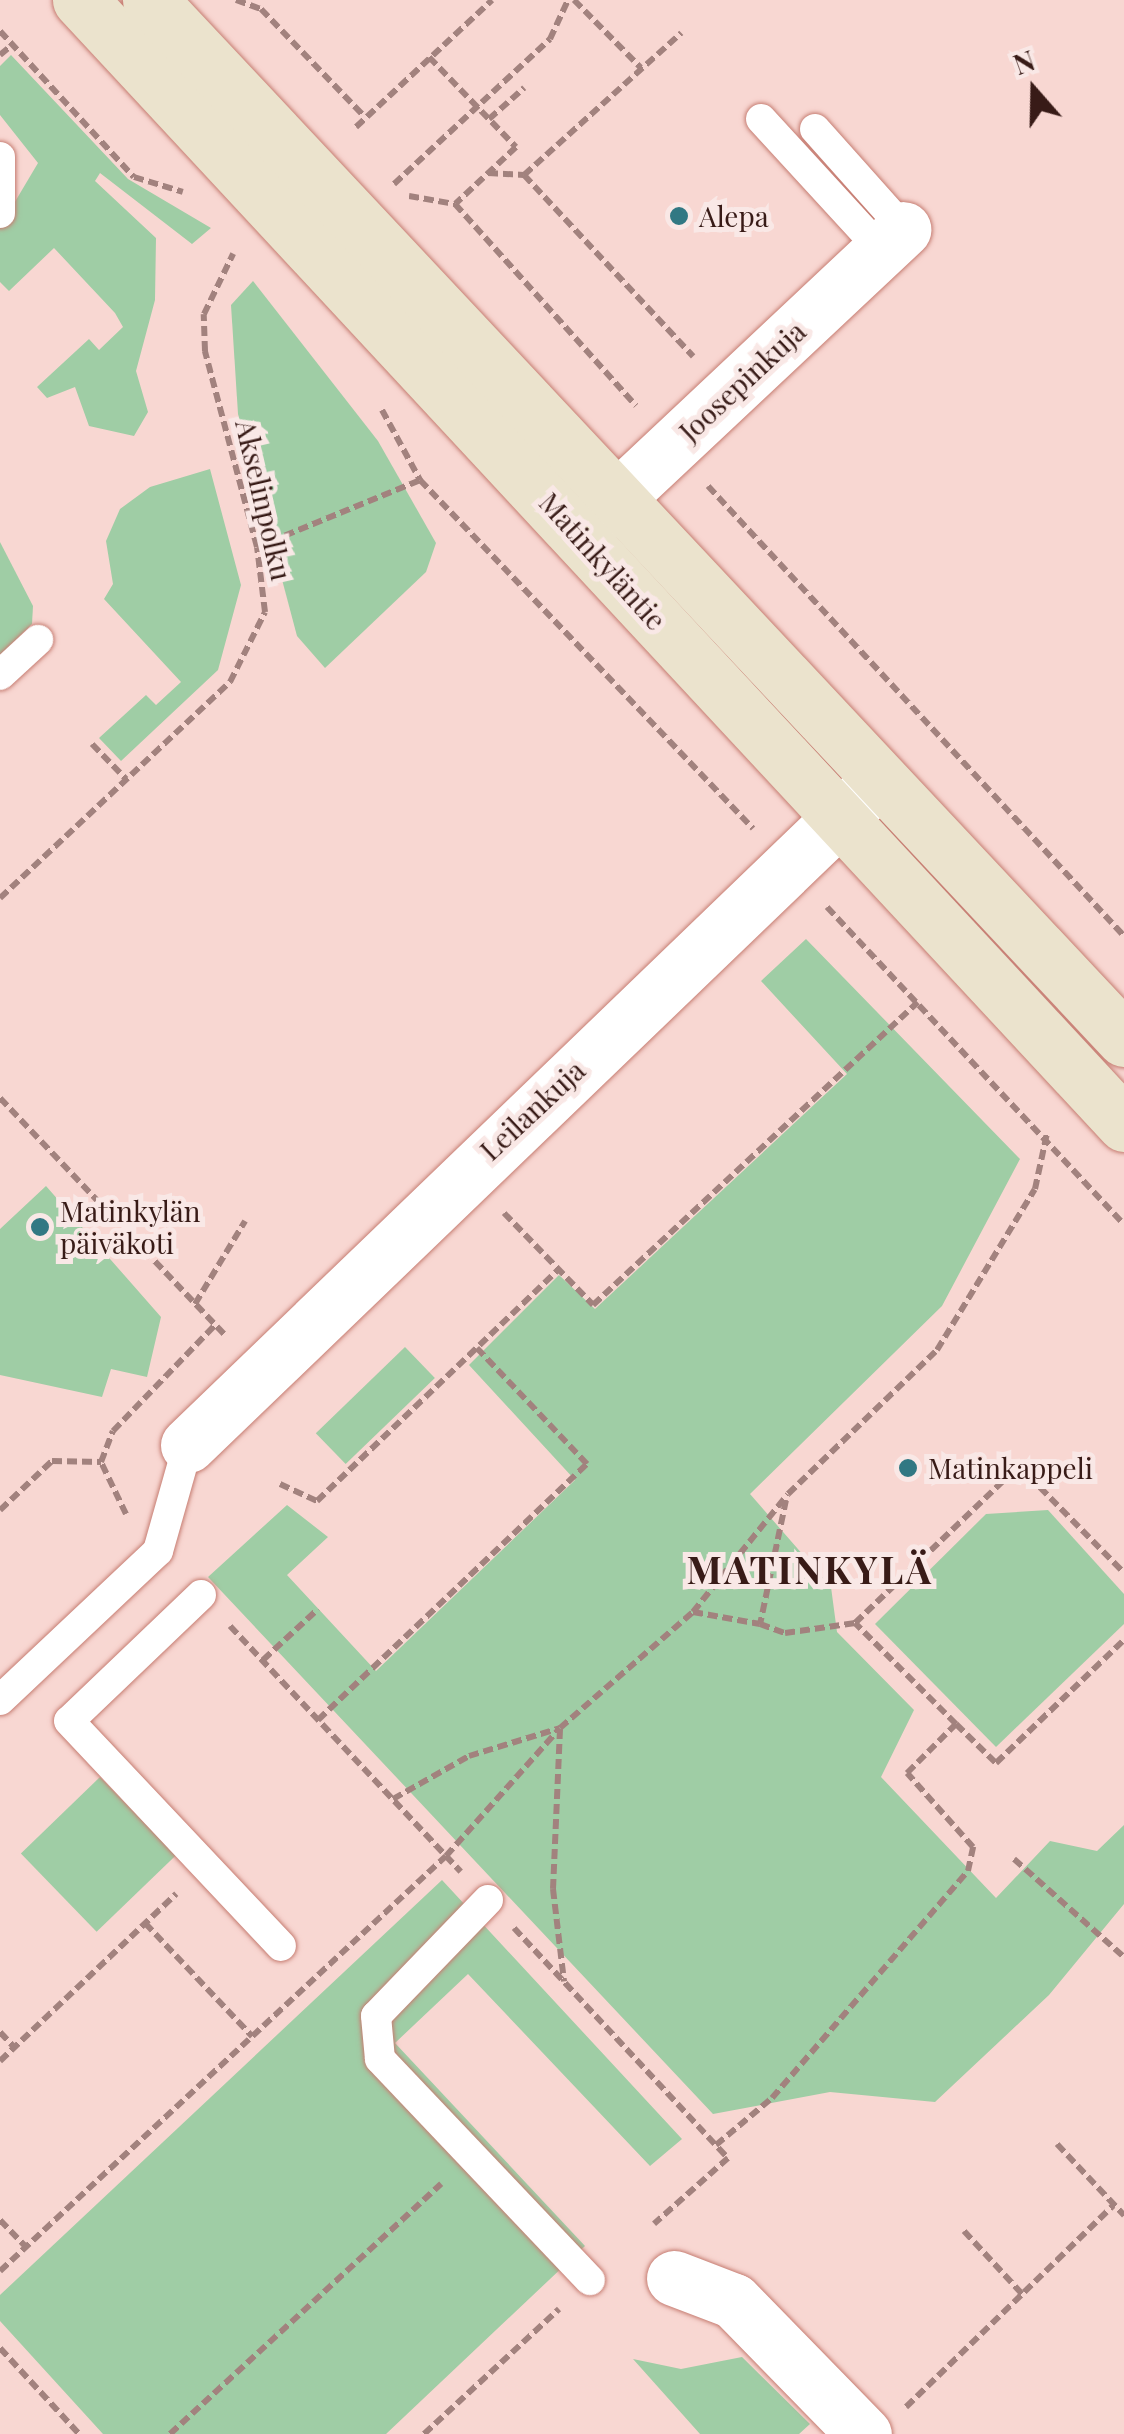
<!DOCTYPE html>
<meta charset="utf-8">
<style>
body{margin:0}
#map{position:relative;width:1124px;height:2434px;overflow:hidden;background:#f8d7d2;font-family:"Playfair Display",serif}
div>[style]{position:absolute}
[style*='--x']{left:calc(var(--x)*1px);top:calc(var(--y)*1px);width:calc(var(--w)*1px);rotate:calc(var(--a)*1deg)}
.green>*{inset:0;background:#9fcda5;transform-origin:0 0}
.path>*{height:6px;margin-top:-3px;transform-origin:0;background:repeating-linear-gradient(90deg,#a2827e 0 10px,transparent 0 15px)}
.roads{filter:drop-shadow(0 0 2px #c67d72) drop-shadow(0 0 2px #c67d72)}
.lane>*{height:30px;margin:-15px;padding:0 15px;transform-origin:15px;border-radius:15px;background:#fff}
.street>*{height:55px;margin:-27.5px;padding:0 27.5px;transform-origin:27.5px;border-radius:27.5px;background:#fff}
.secondary>*{height:55px;margin:-27.5px;padding:0 27.5px;transform-origin:27.5px;border-radius:27.5px;background:#ebe3cd}
.dots>*{width:28px;height:28px;translate:-50% -50%;box-sizing:border-box;border:5px solid #f9e8e6;border-radius:50%}
span{translate:-50% -50%;white-space:nowrap;text-align:center;line-height:1.15;-webkit-text-stroke:10px #f9e8e6;paint-order:stroke}
.poi-label{font-size:28px;color:#381b17}
.left{translate:0 -50%;text-align:left}
.street-label{font-size:28px;color:#381b17}
.district-label{font-size:38px;color:#381b17;font-weight:700;letter-spacing:2.5px}
.north{position:absolute;left:984px;top:40px;width:100px;height:100px;-webkit-text-stroke:8px #f9e8e6;paint-order:stroke;rotate:340deg;font-size:28px;font-weight:700;line-height:40px;text-align:center;color:#381b17}
.north::after{content:'';display:block;margin:auto;width:35px;height:45px;background:#381b17;clip-path:polygon(50% 0,100% 100%,50% 72%,0 100%)}
</style>
<div id="map">
<div class="green">
<div style="clip-path:polygon(11px 55px,128px 179px,211px 228px,192px 244px,100px 173px,95px 181px,156px 238px,155px 300px,136px 371px,148px 412px,134px 436px,89px 426px,75px 387px,47px 398px,37px 387px,89px 339px,99px 350px,123px 327px,115px 313px,54px 248px,9px 291px,0 282px,0 227px,38px 163px,0 115px,0 66px)"></div>
<div style="clip-path:polygon(253px 281px,378px 441px,436px 543px,426px 572px,325px 668px,297px 636px,238px 414px,231px 305px)"></div>
<div style="clip-path:polygon(210px 469px,241px 585px,218px 670px,121px 761px,99px 738px,146px 695px,156px 705px,181px 682px,104px 599px,113px 584px,106px 541px,120px 509px,150px 487px)"></div>
<div style="clip-path:polygon(0 542px,33px 606px,32px 624px,0 655px)"></div>
<div style="clip-path:polygon(806px 939px,1020px 1159px,942px 1306px,750px 1494px,831px 1587px,837px 1632px,914px 1710px,881px 1777px,996px 1898px,1050px 1841px,1097px 1851px,1124px 1825px,1124px 1904px,1049px 1995px,935px 2102px,830px 2092px,713px 2114px,208px 1577px,287px 1505px,328px 1537px,287px 1575px,376px 1671px,575px 1480px,469px 1365px,559px 1275px,595px 1309px,847px 1074px,761px 981px)"></div>
<div style="clip-path:polygon(46px 1186px,161px 1317px,147px 1377px,111px 1369px,102px 1397px,0 1375px,0 1229px)"></div>
<div style="left:405px;top:1347px;width:43px;height:124px;rotate:46deg"></div>
<div style="clip-path:polygon(1048px 1510px,1124px 1594px,1124px 1624px,996px 1747px,875px 1624px,986px 1514px)"></div>
<div style="left:100px;top:1777px;width:109px;height:110px;rotate:46deg"></div>
<div style="clip-path:polygon(442px 1880px,682px 2139px,650px 2166px,468px 1974px,395px 2043px,585px 2246px,386px 2434px,103px 2434px,0 2321px,0 2295px)"></div>
<div style="clip-path:polygon(742px 2357px,810px 2424px,799px 2434px,700px 2434px,633px 2359px,681px 2369px)"></div>
</div>
<div class="path">
<div style="--x:236;--y:0;--w:27;--a:20"></div>
<div style="--x:261;--y:9;--w:150;--a:46.1"></div>
<div style="--x:574;--y:0;--w:95;--a:45.4"></div>
<div style="--x:0;--y:31;--w:198;--a:47.5"></div>
<div style="--x:134;--y:177;--w:51;--a:17"></div>
<div style="--x:0;--y:55;--w:16;--a:-40"></div>
<div style="--x:429;--y:57;--w:125;--a:46"></div>
<div style="--x:516;--y:147;--w:83;--a:136.9"></div>
<div style="--x:489;--y:119;--w:47;--a:-41.5"></div>
<div style="--x:356;--y:127;--w:186;--a:-43"></div>
<div style="--x:488;--y:173;--w:36;--a:3"></div>
<div style="--x:524;--y:175;--w:248;--a:47"></div>
<div style="--x:524;--y:175;--w:212;--a:-42.1"></div>
<div style="--x:394;--y:184;--w:213;--a:-42.9"></div>
<div style="--x:550;--y:39;--w:43;--a:-65.2"></div>
<div style="--x:409;--y:196;--w:47;--a:9.9"></div>
<div style="--x:455;--y:204;--w:271;--a:48.1"></div>
<div style="--x:382;--y:410;--w:80;--a:61.5"></div>
<div style="--x:420;--y:480;--w:482;--a:46.3"></div>
<div style="--x:708;--y:486;--w:613;--a:47.25"></div>
<div style="--x:257;--y:547;--w:176;--a:-22.3"></div>
<div style="--x:92;--y:744;--w:49;--a:45.8"></div>
<div style="--x:0;--y:898;--w:316;--a:-43.2"></div>
<div style="--x:230;--y:682;--w:78;--a:-63.4"></div>
<div style="--x:265;--y:612;--w:65;--a:-97"></div>
<div style="--x:257;--y:547;--w:203;--a:-104.9"></div>
<div style="--x:205;--y:351;--w:37;--a:-92"></div>
<div style="--x:204;--y:314;--w:67;--a:-64.2"></div>
<div style="--x:827;--y:907;--w:434;--a:46.9"></div>
<div style="--x:0;--y:1098;--w:328;--a:46.5"></div>
<div style="--x:504;--y:1213;--w:128;--a:45.9"></div>
<div style="--x:593;--y:1305;--w:444;--a:-43"></div>
<div style="--x:195;--y:1304;--w:97;--a:-58.9"></div>
<div style="--x:280;--y:1484;--w:41;--a:24.7"></div>
<div style="--x:317;--y:1501;--w:335;--a:-43.8"></div>
<div style="--x:786;--y:1500;--w:127;--a:101.8"></div>
<div style="--x:760;--y:1624;--w:27;--a:20"></div>
<div style="--x:785;--y:1633;--w:71;--a:-8.1"></div>
<div style="--x:0;--y:1510;--w:71;--a:-43.3"></div>
<div style="--x:52;--y:1461;--w:49;--a:1.2"></div>
<div style="--x:126;--y:1514;--w:58;--a:-115.7"></div>
<div style="--x:101;--y:1462;--w:33;--a:-69"></div>
<div style="--x:113;--y:1431;--w:147;--a:-46.1"></div>
<div style="--x:693;--y:1612;--w:68;--a:10.2"></div>
<div style="--x:230;--y:1626;--w:337;--a:46.8"></div>
<div style="--x:263;--y:1660;--w:75;--a:-42.8"></div>
<div style="--x:318;--y:1720;--w:371;--a:-43.6"></div>
<div style="--x:587;--y:1464;--w:160;--a:-133.5"></div>
<div style="--x:956;--y:1724;--w:56;--a:44.3"></div>
<div style="--x:996;--y:1763;--w:178;--a:-43.9"></div>
<div style="--x:560;--y:1729;--w:160;--a:92.5"></div>
<div style="--x:553;--y:1889;--w:93;--a:83.2"></div>
<div style="--x:393;--y:1799;--w:87;--a:-29.5"></div>
<div style="--x:469;--y:1756;--w:95;--a:-17.1"></div>
<div style="--x:560;--y:1728;--w:176;--a:-41.1"></div>
<div style="--x:693;--y:1612;--w:151;--a:-51.2"></div>
<div style="--x:788;--y:1494;--w:207;--a:-44"></div>
<div style="--x:937;--y:1350;--w:188;--a:-58.7"></div>
<div style="--x:1035;--y:1189;--w:57;--a:-77.9"></div>
<div style="--x:1014;--y:1859;--w:147;--a:41.7"></div>
<div style="--x:145;--y:1923;--w:156;--a:46.6"></div>
<div style="--x:514;--y:1928;--w:314;--a:47.1"></div>
<div style="--x:728;--y:2158;--w:99;--a:138.3"></div>
<div style="--x:0;--y:2032;--w:22;--a:47"></div>
<div style="--x:0;--y:2061;--w:243;--a:-43.5"></div>
<div style="--x:1057;--y:2144;--w:98;--a:46.7"></div>
<div style="--x:716;--y:2145;--w:73;--a:-40"></div>
<div style="--x:772;--y:2098;--w:300;--a:-49.2"></div>
<div style="--x:968;--y:1871;--w:25;--a:-78"></div>
<div style="--x:973;--y:1847;--w:99;--a:-131.7"></div>
<div style="--x:907;--y:1773;--w:69;--a:-45"></div>
<div style="--x:956;--y:1724;--w:143;--a:-135"></div>
<div style="--x:855;--y:1623;--w:227;--a:-43.8"></div>
<div style="--x:1019;--y:1466;--w:150;--a:45.5"></div>
<div style="--x:0;--y:2220;--w:37;--a:46"></div>
<div style="--x:964;--y:2231;--w:87;--a:47.3"></div>
<div style="--x:0;--y:2271;--w:609;--a:-42.94"></div>
<div style="--x:446;--y:1856;--w:170;--a:-48.3"></div>
<div style="--x:0;--y:2348;--w:117;--a:47.4"></div>
<div style="--x:906;--y:2407;--w:289;--a:-44.2"></div>
<div style="--x:170;--y:2434;--w:369;--a:-42.7"></div>
<div style="--x:424;--y:2434;--w:184;--a:-42.8"></div>
</div>
<div class="roads">
<div class="lane">
<div style="--x:761;--y:119;--w:178;--a:47.5"></div>
<div style="--x:815;--y:129;--w:134;--a:48.3"></div>
<div style="--x:0;--y:157;--w:56;--a:90"></div>
<div style="--x:0;--y:675;--w:52;--a:-42.6"></div>
<div style="--x:201;--y:1595;--w:182;--a:136.3"></div>
<div style="--x:69;--y:1721;--w:309;--a:46.7"></div>
<div style="--x:0;--y:1700;--w:217;--a:-43.3"></div>
<div style="--x:158;--y:1551;--w:110;--a:-74.2"></div>
<div style="--x:488;--y:1900;--w:161;--a:134"></div>
<div style="--x:376;--y:2016;--w:43;--a:84.7"></div>
<div style="--x:380;--y:2059;--w:305;--a:46.5"></div>
</div>
<div class="street">
<div style="--x:582;--y:531;--w:441;--a:-43.2"></div>
<div style="--x:188;--y:1445;--w:953;--a:-43.9"></div>
<div style="--x:674;--y:2278;--w:64;--a:21"></div>
<div style="--x:734;--y:2301;--w:186;--a:45.7"></div>
</div>
<div class="secondary">
<div style="--x:80;--y:0;--w:1534;--a:47.11"></div>
<div style="--x:150;--y:0;--w:1424;--a:46.85"></div>
</div>
</div>
<div class="dots">
<div style="left:679px;top:216px;background:#317883"></div>
<div style="left:40px;top:1227px;background:#317883"></div>
<div style="left:908px;top:1468px;background:#317883"></div>
</div>
<div class="poi-label">
<span class="left" style="left:699px;top:216px">Alepa</span>
<span class="left" style="left:60px;top:1227px">Matinkylän<br>päiväkoti</span>
<span class="left" style="left:928px;top:1468px">Matinkappeli</span>
</div>
<div class="street-label">
<span style="left:742px;top:381px;rotate:-43deg">Joosepinkuja</span>
<span style="left:264px;top:500px;rotate:77deg">Akselinpolku</span>
<span style="left:603px;top:561px;rotate:48deg">Matinkyläntie</span>
<span style="left:532px;top:1110px;rotate:-43deg">Leilankuja</span>
</div>
<div class="district-label">
<span style="left:810px;top:1569px">MATINKYLÄ</span>
</div>
<div class="north">N</div>
</div>
